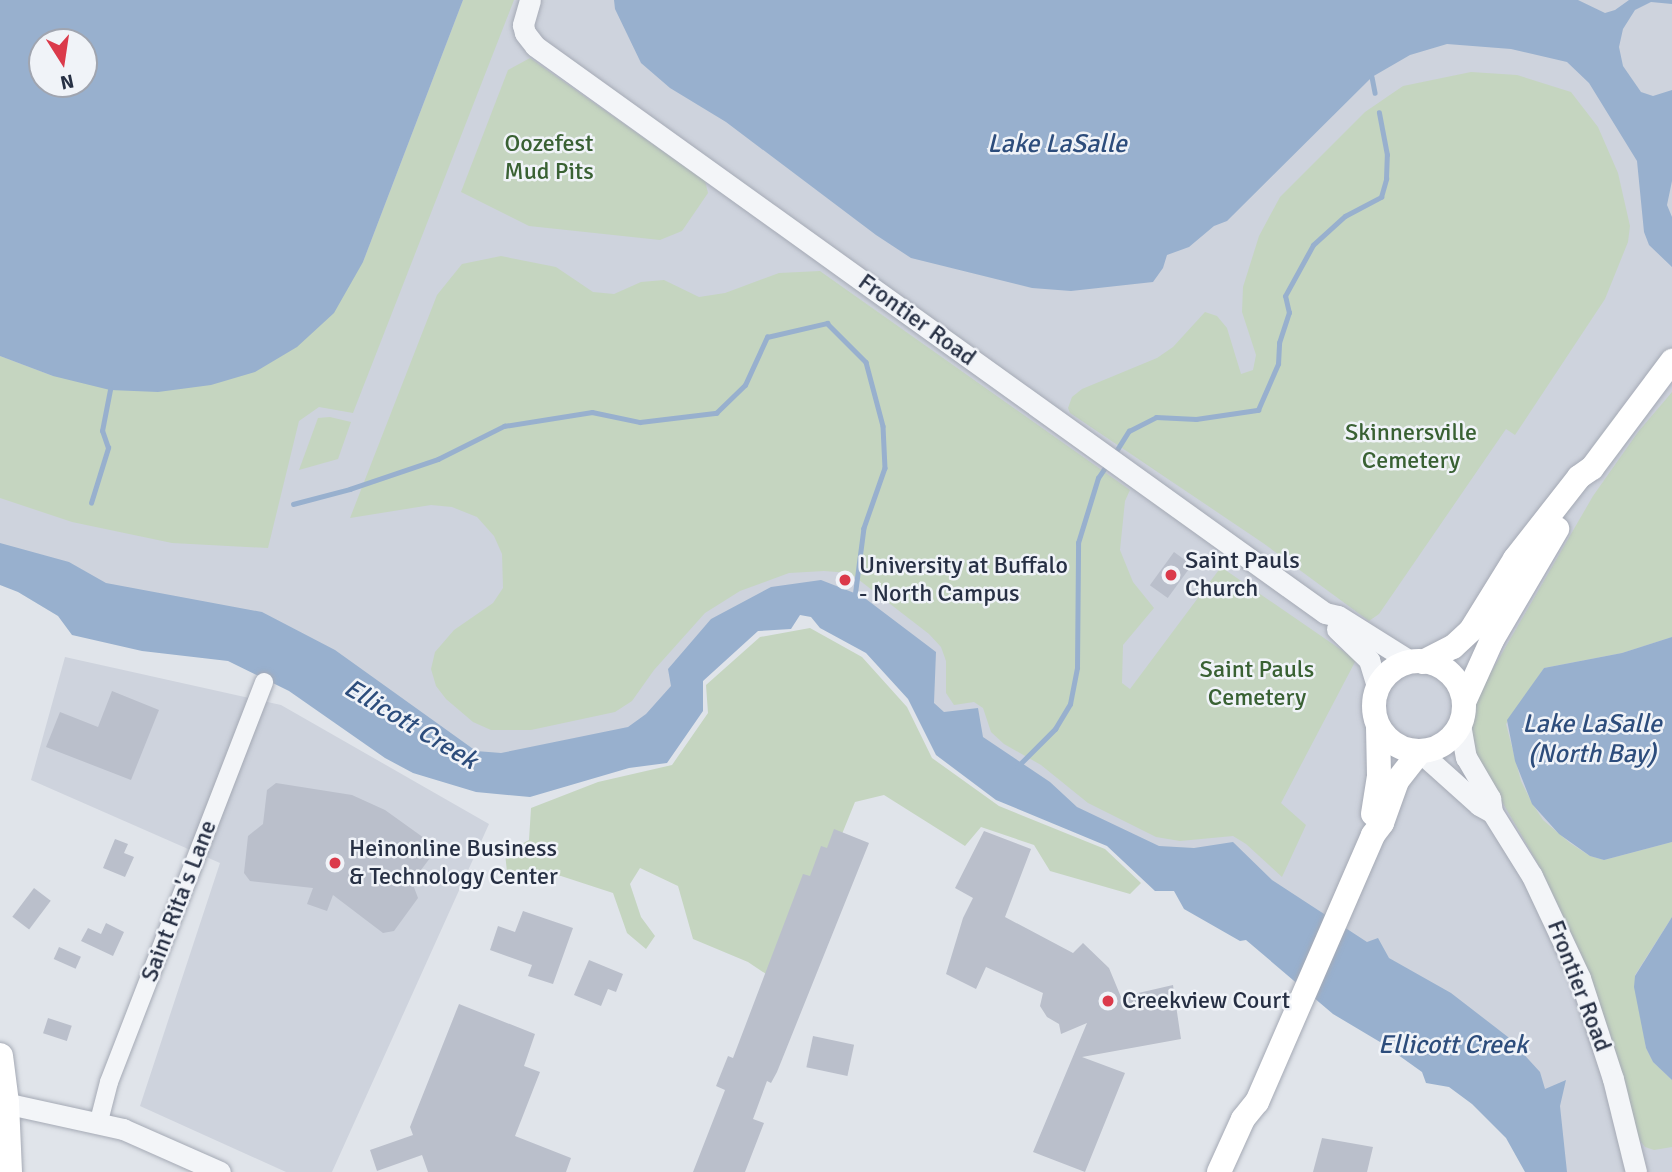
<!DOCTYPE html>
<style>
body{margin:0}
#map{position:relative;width:1672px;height:1172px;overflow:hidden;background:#e0e4ea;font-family:Signika,sans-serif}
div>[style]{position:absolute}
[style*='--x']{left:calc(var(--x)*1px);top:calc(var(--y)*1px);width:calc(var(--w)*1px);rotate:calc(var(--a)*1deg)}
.built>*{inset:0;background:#ced3dd}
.green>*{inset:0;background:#c5d5c0}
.water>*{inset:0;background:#98b0ce}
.stream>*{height:4.5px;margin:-2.25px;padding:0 2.25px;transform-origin:2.25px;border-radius:2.25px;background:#98b0ce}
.building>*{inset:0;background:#babfcb;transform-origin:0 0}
.roads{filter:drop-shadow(0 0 2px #a5aab5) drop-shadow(0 0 2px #a5aab5)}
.minor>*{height:18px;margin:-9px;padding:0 9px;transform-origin:9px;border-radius:9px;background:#f3f5f8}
.tertiary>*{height:21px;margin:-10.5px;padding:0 10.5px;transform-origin:10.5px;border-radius:10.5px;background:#f3f5f8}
.secondary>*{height:24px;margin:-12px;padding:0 12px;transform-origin:12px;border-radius:12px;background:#fff}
.secondary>.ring{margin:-12px;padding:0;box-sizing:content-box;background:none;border:24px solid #fff;border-radius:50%}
.primary>*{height:26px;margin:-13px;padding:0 13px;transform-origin:13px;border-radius:13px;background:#fff}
.dots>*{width:19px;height:19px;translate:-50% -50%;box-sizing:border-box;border:4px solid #f0f3f8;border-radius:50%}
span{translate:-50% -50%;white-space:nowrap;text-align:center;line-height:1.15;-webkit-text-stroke:5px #f0f3f8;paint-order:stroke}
.park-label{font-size:24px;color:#396133}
.street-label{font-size:24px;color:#273044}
.poi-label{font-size:24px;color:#273044}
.left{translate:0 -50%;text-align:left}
.water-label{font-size:26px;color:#2d4d7c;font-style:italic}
.north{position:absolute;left:28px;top:28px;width:70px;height:70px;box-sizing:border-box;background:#f0f3f8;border:2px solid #a0a5b0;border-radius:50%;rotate:168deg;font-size:19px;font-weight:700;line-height:28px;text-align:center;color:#273044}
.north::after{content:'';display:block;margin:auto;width:24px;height:32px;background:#db3a4b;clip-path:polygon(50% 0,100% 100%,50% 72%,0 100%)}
</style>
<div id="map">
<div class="built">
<div style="clip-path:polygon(evenodd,0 0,1672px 0,1672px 1172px,1539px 1172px,1532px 1121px,1006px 778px,815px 587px,739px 618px,632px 740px,490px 774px,349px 685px,0 573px,0 0,42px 42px,84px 42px,84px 84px,42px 84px,42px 42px)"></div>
<div style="clip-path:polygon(65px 657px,281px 705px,489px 824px,332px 1172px,286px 1172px,140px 1106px,220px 863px,31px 780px)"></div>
</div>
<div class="green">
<div style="clip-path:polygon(463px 0,514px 0,353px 413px,319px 407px,299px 421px,268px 548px,172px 543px,72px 522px,0 498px,0 356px,53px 376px,363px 262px)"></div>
<div style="clip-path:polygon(530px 58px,705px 181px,708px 193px,682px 231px,660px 240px,529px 226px,461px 192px,508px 70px)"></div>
<div style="clip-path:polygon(1471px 72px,1517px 75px,1571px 92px,1598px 127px,1618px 173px,1630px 226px,1628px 242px,1605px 299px,1515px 435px,1506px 429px,1379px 614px,1369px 621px,1263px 543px,1070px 413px,1068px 408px,1072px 397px,1082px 389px,1157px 358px,1173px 347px,1205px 312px,1217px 316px,1227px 328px,1241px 374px,1253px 370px,1256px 355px,1242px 312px,1243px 287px,1259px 236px,1280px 197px,1365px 112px,1403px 86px)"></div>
<div style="clip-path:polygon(501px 256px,556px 267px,593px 292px,614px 294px,641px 282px,664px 280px,699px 297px,725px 293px,779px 273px,820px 271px,1130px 490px,1125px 501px,1120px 550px,1133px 582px,1154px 608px,1123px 645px,1122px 683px,1130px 689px,1221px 567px,1356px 660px,1281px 803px,1306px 825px,1282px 877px,1246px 844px,1233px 836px,1180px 841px,1156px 837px,1088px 803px,1041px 765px,1004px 744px,991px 732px,983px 708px,974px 702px,954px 705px,946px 693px,946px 661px,941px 647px,929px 634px,850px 573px,824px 571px,789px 573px,740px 591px,705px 613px,654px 670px,632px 701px,615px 712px,531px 730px,491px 730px,473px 722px,446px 699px,436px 686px,431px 669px,435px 652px,454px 630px,493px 603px,503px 588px,502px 554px,494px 536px,477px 517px,452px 507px,431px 505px,350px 518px,437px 295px,462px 264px)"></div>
<div style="clip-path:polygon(1672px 392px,1672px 637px,1622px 653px,1544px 668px,1506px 724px,1521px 781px,1532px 803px,1543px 820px,1570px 843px,1590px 856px,1604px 860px,1672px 842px,1672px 917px,1635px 975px,1646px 1048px,1653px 1062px,1672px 1080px,1672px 1147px,1654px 1150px,1645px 1147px,1638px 1138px,1613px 1042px,1582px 956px,1541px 869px,1475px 755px,1468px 721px,1472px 705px,1593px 496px,1638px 432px)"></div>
<div style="clip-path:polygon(330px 417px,351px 422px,338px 459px,299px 470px,318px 418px)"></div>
<div style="clip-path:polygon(810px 628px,862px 657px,907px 707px,932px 758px,999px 806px,1105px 849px,1141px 883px,1130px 894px,1050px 871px,1034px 845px,981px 827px,965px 846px,884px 795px,855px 802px,781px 984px,748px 962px,693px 939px,678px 886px,640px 868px,630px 884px,641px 917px,655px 936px,646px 949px,627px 933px,613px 893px,561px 876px,507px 872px,505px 853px,529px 840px,531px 808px,598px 782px,672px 765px,708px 713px,706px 685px,760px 637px)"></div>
</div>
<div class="water">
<div style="clip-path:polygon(evenodd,0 0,463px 0,363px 262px,334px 313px,297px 347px,255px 372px,211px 385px,158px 392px,110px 390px,53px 376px,0 356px,0 0,42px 42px,84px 42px,84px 84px,42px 84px,42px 42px)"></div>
<div style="clip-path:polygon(614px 0,1578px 0,1605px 13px,1615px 10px,1629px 0,1672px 0,1672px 4px,1651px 2px,1635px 10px,1623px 29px,1619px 47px,1623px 66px,1641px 92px,1653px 96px,1672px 90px,1672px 181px,1667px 205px,1672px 217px,1672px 267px,1649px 245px,1644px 232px,1637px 161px,1589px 83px,1567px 62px,1511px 49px,1447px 44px,1410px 55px,1372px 77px,1227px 221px,1214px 226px,1189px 247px,1167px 255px,1163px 268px,1153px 282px,1071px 291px,1032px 288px,911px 258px,876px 235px,726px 122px,670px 88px,641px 63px,615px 9px)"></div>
<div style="clip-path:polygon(0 543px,69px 562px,106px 583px,262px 612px,335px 650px,476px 751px,501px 753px,628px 727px,646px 714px,671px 686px,668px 669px,711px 619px,771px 587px,821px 580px,862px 596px,936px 652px,934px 703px,944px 712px,978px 708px,983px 737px,1050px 782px,1077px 807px,1159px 846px,1194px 848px,1233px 842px,1272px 880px,1367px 942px,1378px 938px,1389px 958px,1451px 993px,1508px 1037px,1540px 1072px,1545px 1089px,1566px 1080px,1560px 1106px,1567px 1172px,1525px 1172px,1506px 1138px,1472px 1104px,1449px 1087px,1426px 1083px,1422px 1072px,1380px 1042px,1333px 1014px,1246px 940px,1240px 941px,1184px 909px,1174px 891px,1155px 891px,1107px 846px,996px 800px,936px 755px,908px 699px,866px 653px,820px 628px,811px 617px,800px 615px,791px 629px,758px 631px,703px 681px,703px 711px,667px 763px,629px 768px,530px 797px,476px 792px,413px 773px,385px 758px,289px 691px,228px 661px,142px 651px,72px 635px,58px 616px,18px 592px,0 585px)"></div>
<div style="clip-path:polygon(1672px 637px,1672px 842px,1604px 860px,1590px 856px,1559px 834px,1532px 804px,1515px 761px,1507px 720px,1544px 668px,1622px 653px)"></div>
<div style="clip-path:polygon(1672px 917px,1672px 1080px,1653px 1062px,1646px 1048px,1634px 987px,1635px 976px)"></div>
</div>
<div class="stream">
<div style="--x:1372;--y:77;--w:16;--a:79"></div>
<div style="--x:1115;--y:453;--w:26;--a:-58"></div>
<div style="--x:1129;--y:431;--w:30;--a:-27"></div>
<div style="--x:1156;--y:417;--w:40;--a:2.9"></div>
<div style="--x:1196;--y:419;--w:63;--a:-8.3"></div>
<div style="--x:1258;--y:410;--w:50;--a:-66.5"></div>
<div style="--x:1278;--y:364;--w:21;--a:-87"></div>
<div style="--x:1279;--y:343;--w:32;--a:-72"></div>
<div style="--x:1289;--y:313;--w:17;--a:-103"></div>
<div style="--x:1285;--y:296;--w:58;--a:-61.2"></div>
<div style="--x:1313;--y:245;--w:43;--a:-42.2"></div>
<div style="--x:1345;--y:216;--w:41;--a:-27.8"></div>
<div style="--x:1381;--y:197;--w:19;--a:-74"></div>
<div style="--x:1386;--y:179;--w:24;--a:-88"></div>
<div style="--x:1387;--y:155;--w:43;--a:-100.8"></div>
<div style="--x:91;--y:503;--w:58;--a:-72.8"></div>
<div style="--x:108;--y:448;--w:18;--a:-109"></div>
<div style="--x:102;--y:431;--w:42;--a:-79"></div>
<div style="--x:293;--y:504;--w:59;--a:-14.7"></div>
<div style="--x:350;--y:489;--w:93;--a:-18.8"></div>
<div style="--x:438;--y:459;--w:74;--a:-26.6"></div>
<div style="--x:504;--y:426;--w:89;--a:-9"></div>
<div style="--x:592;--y:412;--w:49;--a:11.8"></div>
<div style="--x:640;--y:422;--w:77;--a:-6.8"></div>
<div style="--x:716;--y:413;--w:40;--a:-44"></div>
<div style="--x:745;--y:385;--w:53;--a:-65.4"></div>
<div style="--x:767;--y:337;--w:62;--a:-13.1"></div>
<div style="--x:827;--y:323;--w:55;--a:45"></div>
<div style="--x:866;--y:362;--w:66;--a:75.1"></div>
<div style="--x:883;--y:426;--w:42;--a:87.3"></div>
<div style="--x:885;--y:468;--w:64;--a:109.3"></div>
<div style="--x:864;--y:528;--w:70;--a:97.4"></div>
<div style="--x:1017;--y:767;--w:54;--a:-45"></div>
<div style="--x:1055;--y:729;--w:29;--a:-59"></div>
<div style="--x:1070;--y:704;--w:37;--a:-79"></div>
<div style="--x:1077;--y:668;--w:125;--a:-89.5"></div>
<div style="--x:1078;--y:543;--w:68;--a:-72.9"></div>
<div style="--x:1098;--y:478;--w:18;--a:-56"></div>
</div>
<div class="building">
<div style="left:1174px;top:552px;width:22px;height:41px;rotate:36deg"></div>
<div style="clip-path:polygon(112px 691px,159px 710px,131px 780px,46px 747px,60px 712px,98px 727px)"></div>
<div style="clip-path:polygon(276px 783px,352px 795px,385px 810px,431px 843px,433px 854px,412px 882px,418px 898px,394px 931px,383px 933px,333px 895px,327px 911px,307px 904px,313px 888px,250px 881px,244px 873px,248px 836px,263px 824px,267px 790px)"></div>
<div style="clip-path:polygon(834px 829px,869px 843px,777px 1072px,771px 1083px,767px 1081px,753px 1119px,764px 1123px,745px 1172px,693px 1172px,725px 1090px,716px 1086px,728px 1056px,733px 1058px,803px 874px,810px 876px,821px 846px,827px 848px)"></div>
<div style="clip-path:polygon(984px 831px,1031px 849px,1005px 917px,1073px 953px,1083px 943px,1109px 968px,1121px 997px,1173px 985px,1181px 1039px,1082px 1057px,1125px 1073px,1085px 1172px,1033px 1152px,1087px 1023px,1061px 1034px,1059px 1024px,1047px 1017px,1040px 1006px,1043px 993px,986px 967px,976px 989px,946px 974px,963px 918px,973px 898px,955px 888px)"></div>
<div style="clip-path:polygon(115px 839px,128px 844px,124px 853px,134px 857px,125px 877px,103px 868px)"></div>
<div style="left:34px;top:888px;width:21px;height:36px;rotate:37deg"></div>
<div style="clip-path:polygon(523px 911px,573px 928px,553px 984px,528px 976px,532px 965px,490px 950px,498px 926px,515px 932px)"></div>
<div style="clip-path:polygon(106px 923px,124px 932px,113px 956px,81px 941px,88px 928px,101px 934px)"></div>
<div style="left:59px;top:947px;width:24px;height:13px;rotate:24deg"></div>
<div style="clip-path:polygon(589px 960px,623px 974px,616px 992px,608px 989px,601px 1006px,574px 995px)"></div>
<div style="clip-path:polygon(459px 1004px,535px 1034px,524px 1066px,540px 1072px,515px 1136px,571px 1158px,566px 1172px,428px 1172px,422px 1155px,377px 1171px,370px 1150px,413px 1135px,410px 1127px)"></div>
<div style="left:48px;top:1018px;width:25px;height:16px;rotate:18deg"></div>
<div style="left:813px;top:1036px;width:42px;height:32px;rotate:12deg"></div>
<div style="clip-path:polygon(1322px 1138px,1373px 1147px,1367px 1172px,1313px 1172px)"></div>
</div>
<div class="roads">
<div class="minor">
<div style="--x:99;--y:1121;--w:40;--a:-75.6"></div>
<div style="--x:109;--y:1082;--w:429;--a:-68.8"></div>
</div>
<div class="tertiary">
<div style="--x:530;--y:0;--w:26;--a:106"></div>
<div style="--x:523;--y:25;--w:8;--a:76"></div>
<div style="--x:525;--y:33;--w:16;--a:52"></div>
<div style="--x:535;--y:46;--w:972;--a:35.67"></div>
<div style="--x:1325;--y:613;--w:13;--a:13"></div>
<div style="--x:1338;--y:616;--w:85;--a:32"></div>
<div style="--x:1337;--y:629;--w:45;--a:44.1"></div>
<div style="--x:1369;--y:660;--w:30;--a:73"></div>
<div style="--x:1460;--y:724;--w:34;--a:80"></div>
<div style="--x:1466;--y:757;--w:48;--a:59.7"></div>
<div style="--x:1490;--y:798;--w:14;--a:82"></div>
<div style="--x:1492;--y:812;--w:75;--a:58"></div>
<div style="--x:1532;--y:876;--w:113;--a:64.8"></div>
<div style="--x:1580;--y:978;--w:106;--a:71.9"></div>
<div style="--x:1613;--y:1079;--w:96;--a:76.1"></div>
<div style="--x:1420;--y:752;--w:79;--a:41.9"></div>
<div style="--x:1479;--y:805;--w:13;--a:29"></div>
<div style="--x:0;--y:1102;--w:126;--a:12.4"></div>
<div style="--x:123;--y:1129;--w:106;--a:23.9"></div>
</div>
<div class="secondary">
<div class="ring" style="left:1374px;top:661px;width:66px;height:66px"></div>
<div style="--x:1423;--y:662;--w:34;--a:-27"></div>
<div style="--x:1453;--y:647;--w:25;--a:-43"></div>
<div style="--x:1471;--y:630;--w:84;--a:-58.2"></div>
<div style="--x:1515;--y:559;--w:104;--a:-52"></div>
<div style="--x:1579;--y:477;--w:16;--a:-35"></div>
<div style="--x:1592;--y:468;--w:134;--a:-53.2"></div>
<div style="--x:1464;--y:702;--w:68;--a:-65.7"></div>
<div style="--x:1492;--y:640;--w:129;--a:-59.6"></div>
<div style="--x:1373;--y:814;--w:39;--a:-81"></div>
<div style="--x:1379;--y:775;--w:48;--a:-91.2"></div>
<div style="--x:1219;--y:1172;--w:58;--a:-65.6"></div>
<div style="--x:1243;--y:1119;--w:22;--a:-51"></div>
<div style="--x:1257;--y:1102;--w:291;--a:-66.5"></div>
<div style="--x:1373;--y:835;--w:15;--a:-53"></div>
<div style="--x:1382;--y:823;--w:45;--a:-70.3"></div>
<div style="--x:1397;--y:781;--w:37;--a:-52"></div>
</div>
<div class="primary">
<div style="--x:0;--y:1056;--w:47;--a:82.7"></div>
<div style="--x:6;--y:1103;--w:69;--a:87.5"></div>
</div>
</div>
<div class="dots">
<div style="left:1171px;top:575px;background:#db3a4b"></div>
<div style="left:845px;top:580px;background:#db3a4b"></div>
<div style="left:335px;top:863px;background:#db3a4b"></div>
<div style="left:1108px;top:1001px;background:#db3a4b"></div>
</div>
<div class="park-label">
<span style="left:549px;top:158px">Oozefest<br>Mud Pits</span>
<span style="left:1411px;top:447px">Skinnersville<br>Cemetery</span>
<span style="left:1257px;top:684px">Saint Pauls<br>Cemetery</span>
</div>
<div class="street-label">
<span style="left:917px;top:320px;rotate:36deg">Frontier Road</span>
<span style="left:179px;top:901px;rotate:-69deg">Saint Rita's Lane</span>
<span style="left:1579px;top:986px;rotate:69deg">Frontier Road</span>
</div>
<div class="poi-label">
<span class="left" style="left:1185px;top:575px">Saint Pauls<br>Church</span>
<span class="left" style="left:859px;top:580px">University at Buffalo<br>- North Campus</span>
<span class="left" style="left:349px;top:863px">Heinonline Business<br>&amp; Technology Center</span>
<span class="left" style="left:1122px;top:1001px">Creekview Court</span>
</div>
<div class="water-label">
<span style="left:1057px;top:145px">Lake LaSalle</span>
<span style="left:410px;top:725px;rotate:31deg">Ellicott Creek</span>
<span style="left:1592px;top:740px">Lake LaSalle<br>(North Bay)</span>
<span style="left:1453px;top:1046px">Ellicott Creek</span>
</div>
<div class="north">N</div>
</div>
